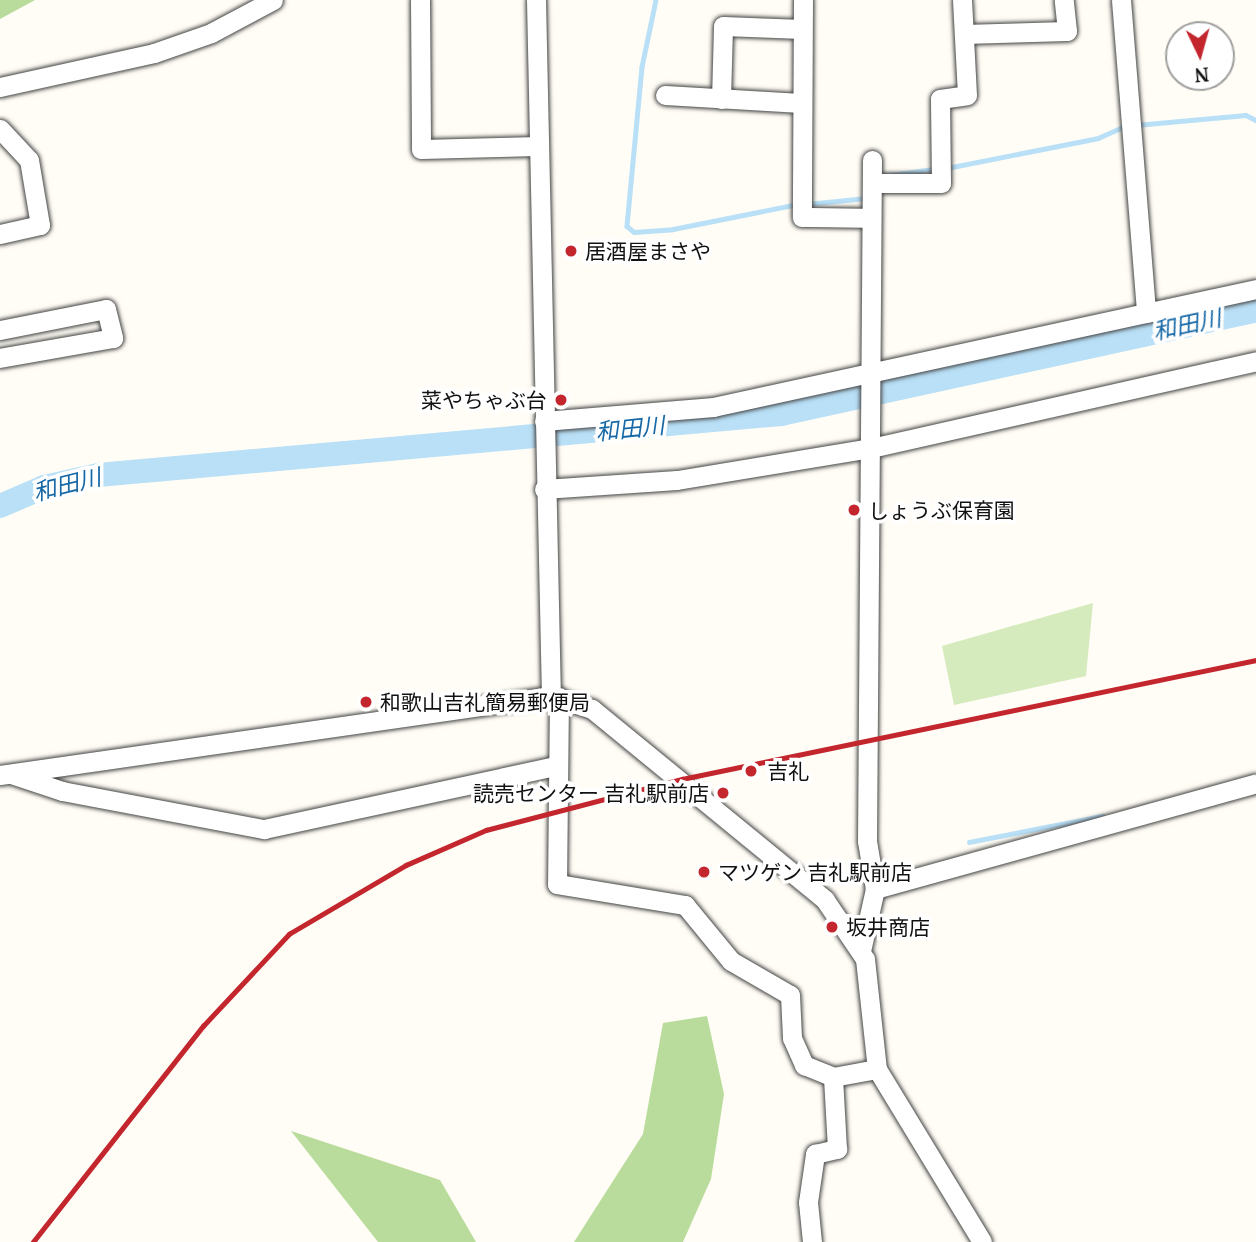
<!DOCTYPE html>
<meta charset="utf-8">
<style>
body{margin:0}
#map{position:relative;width:1256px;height:1242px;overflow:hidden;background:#fffdf5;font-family:"PT Serif","Noto Sans JP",serif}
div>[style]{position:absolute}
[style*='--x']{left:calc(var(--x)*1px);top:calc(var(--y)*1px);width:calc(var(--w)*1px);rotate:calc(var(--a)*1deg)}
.green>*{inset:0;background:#d5ebbd}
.forest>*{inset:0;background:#b9dc9c}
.stream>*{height:4.5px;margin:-2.25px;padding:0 2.25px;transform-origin:2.25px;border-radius:2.25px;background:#b9e0f7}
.river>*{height:24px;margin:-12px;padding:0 12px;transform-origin:12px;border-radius:12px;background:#b9e0f7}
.roads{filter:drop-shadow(0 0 2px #444) drop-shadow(0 0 2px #444)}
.minor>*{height:19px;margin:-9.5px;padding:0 9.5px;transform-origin:9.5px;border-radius:9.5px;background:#fff}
.rail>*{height:4.5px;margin:-2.25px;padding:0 2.25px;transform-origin:2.25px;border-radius:2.25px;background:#c4262e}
.dots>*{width:19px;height:19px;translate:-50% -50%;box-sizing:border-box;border:4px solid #fff;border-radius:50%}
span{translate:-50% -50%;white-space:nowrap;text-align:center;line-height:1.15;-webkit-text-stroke:7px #fff;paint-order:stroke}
.poi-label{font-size:21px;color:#111}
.left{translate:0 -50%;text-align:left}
.right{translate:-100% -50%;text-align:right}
.water-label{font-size:23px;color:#1768a6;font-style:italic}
.north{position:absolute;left:1165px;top:21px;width:70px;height:70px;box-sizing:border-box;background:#fff;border:2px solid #a0a0a0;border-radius:50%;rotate:175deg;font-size:19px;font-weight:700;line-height:28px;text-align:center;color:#111}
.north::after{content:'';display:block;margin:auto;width:24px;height:32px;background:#c4262e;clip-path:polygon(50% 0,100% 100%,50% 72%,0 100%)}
</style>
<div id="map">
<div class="green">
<div style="clip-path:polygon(1093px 603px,1086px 676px,954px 705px,942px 646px)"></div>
</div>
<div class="forest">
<div style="clip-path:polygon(0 0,35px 0,0 19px)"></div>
<div style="clip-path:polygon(707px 1016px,724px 1094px,711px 1179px,683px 1242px,574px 1242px,643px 1134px,663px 1023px)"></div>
<div style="clip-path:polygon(291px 1131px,440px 1180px,476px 1242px,378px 1242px)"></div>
</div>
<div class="stream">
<div style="--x:656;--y:0;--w:68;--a:101.8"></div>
<div style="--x:642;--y:67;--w:160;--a:95.4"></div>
<div style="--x:627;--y:226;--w:9;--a:41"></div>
<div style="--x:634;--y:232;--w:39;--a:-4"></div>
<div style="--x:673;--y:229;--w:127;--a:-11.3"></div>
<div style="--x:1136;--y:125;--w:110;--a:-5.2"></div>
<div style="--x:1246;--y:115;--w:11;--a:27"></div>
<div style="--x:947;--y:168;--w:154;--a:-11.2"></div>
<div style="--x:1098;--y:138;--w:32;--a:-24"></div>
<div style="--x:882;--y:176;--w:52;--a:-7.7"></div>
<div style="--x:807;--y:204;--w:59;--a:-5.8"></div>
<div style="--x:969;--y:842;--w:136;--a:-11.1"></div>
</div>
<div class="river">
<div style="--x:0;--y:506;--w:48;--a:-23.4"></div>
<div style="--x:44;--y:487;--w:55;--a:-12.5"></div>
<div style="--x:98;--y:475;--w:686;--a:-5.1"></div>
<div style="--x:781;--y:414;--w:486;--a:-12.3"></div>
</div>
<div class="roads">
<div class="minor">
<div style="--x:420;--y:0;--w:149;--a:89.6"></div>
<div style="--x:421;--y:149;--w:117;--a:-1.5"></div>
<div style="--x:536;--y:0;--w:696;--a:88.77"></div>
<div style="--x:803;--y:0;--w:217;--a:90.3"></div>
<div style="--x:802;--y:217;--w:69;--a:0.8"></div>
<div style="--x:1121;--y:0;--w:314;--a:85.4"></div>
<div style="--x:964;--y:34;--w:103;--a:-1.7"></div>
<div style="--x:1067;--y:31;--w:31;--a:-96"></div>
<div style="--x:0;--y:87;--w:158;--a:-12.4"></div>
<div style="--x:154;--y:53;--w:60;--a:-19.3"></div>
<div style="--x:211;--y:33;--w:70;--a:-28"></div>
<div style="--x:665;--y:95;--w:136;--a:3.4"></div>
<div style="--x:721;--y:99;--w:73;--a:-88.4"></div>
<div style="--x:723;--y:26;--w:79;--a:2.2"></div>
<div style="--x:0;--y:129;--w:42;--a:46.9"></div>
<div style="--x:29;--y:160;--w:66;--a:80.4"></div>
<div style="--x:40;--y:225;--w:41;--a:167.3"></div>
<div style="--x:872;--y:160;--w:681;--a:90.42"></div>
<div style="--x:867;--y:841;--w:49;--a:80.5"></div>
<div style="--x:872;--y:183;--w:69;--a:0"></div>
<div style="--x:941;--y:183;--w:84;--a:-90.7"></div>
<div style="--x:940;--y:99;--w:27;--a:-8"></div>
<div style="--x:967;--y:95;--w:95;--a:-93"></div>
<div style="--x:0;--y:330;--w:108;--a:-11.2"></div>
<div style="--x:106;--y:309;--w:30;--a:76"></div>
<div style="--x:113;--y:338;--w:115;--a:170"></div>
<div style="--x:544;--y:421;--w:170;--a:-4.7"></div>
<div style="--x:713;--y:407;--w:556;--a:-12.26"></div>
<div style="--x:544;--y:489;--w:133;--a:-3.9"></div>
<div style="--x:677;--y:480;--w:197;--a:-9.4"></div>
<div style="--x:871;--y:448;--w:395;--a:-12.7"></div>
<div style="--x:559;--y:697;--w:187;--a:90.6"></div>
<div style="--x:557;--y:884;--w:130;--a:9.3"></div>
<div style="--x:685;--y:905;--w:72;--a:50.6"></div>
<div style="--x:731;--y:961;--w:68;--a:30"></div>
<div style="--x:790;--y:995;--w:43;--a:87.3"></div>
<div style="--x:792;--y:1038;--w:30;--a:66"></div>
<div style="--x:804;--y:1065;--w:31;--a:22"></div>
<div style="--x:833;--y:1077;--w:45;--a:-10.3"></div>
<div style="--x:11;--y:774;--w:54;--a:18.4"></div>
<div style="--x:62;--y:791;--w:206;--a:10.7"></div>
<div style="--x:264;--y:829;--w:299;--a:-12.2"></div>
<div style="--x:0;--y:775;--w:557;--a:-8.16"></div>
<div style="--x:551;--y:696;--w:43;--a:17.6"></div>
<div style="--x:592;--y:709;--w:301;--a:39.3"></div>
<div style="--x:825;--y:900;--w:71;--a:55.9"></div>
<div style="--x:865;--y:959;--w:111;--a:83.8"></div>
<div style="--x:877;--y:1069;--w:202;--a:58.7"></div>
<div style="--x:861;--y:951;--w:64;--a:-77.3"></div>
<div style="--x:875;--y:889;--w:395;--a:-15.5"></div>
<div style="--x:812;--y:1242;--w:40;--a:-95.7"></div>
<div style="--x:808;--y:1202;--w:49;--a:-81.7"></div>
<div style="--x:815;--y:1154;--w:23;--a:-13"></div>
<div style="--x:837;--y:1149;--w:72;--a:-93.2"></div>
</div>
</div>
<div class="rail">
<div style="--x:33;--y:1242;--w:275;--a:-51.8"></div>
<div style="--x:203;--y:1026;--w:126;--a:-46.9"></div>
<div style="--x:289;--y:934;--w:136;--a:-30.5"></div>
<div style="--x:406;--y:865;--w:87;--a:-23.6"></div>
<div style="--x:486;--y:830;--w:203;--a:-14.6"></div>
<div style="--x:682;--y:779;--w:586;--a:-11.71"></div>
</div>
<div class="dots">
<div style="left:571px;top:251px;background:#c4262e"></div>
<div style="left:561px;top:400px;background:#c4262e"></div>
<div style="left:854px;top:510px;background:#c4262e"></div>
<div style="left:366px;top:702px;background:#c4262e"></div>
<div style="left:751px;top:771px;background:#c4262e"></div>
<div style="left:723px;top:793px;background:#c4262e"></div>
<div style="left:704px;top:872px;background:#c4262e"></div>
<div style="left:832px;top:927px;background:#c4262e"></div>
</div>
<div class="poi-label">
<span class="left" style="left:585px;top:251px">居酒屋まさや</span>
<span class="right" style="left:547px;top:400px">菜やちゃぶ台</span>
<span class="left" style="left:868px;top:510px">しょうぶ保育園</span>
<span class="left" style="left:380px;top:702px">和歌山吉礼簡易郵便局</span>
<span class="left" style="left:767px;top:771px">吉礼</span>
<span class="right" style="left:709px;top:793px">読売センター 吉礼駅前店</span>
<span class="left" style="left:718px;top:872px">マツゲン 吉礼駅前店</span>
<span class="left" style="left:846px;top:927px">坂井商店</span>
</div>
<div class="water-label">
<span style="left:1187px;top:325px;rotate:-12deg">和田川</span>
<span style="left:630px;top:429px;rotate:-6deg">和田川</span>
<span style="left:67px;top:485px;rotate:-14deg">和田川</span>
</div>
<div class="north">N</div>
</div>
